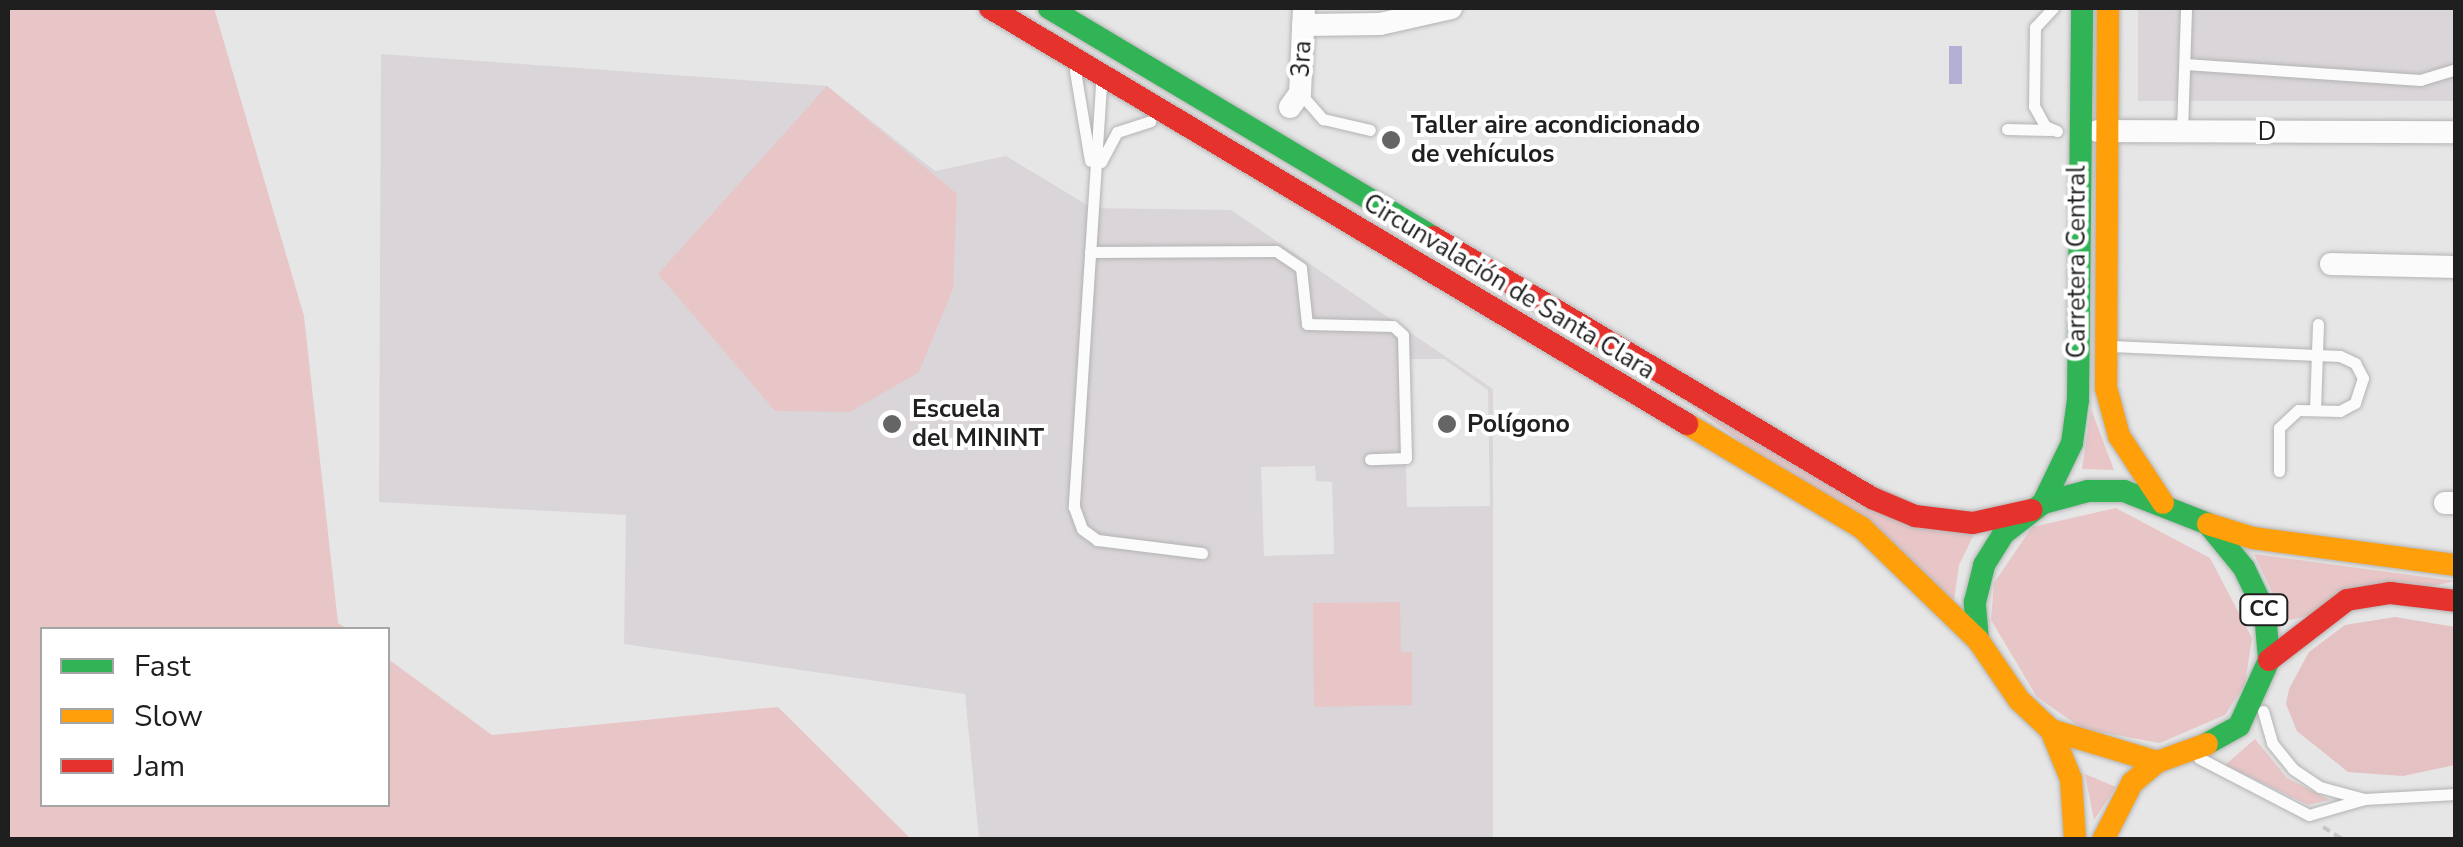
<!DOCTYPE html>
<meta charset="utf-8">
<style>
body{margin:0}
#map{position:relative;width:2463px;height:847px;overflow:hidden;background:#e6e6e6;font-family:"Nunito Sans",sans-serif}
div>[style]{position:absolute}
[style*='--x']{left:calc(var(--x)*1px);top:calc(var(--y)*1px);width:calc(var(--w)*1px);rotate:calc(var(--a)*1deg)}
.built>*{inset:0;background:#dad5d9;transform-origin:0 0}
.green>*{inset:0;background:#e8c6c7}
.forest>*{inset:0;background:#e4c1c2}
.water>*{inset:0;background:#b4b0d4;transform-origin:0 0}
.path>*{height:4px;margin-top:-2px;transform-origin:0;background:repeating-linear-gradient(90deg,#c7c6c7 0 8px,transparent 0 13px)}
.roads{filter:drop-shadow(0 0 2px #b3b3b3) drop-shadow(0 0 2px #b3b3b3)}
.lane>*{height:11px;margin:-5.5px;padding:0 5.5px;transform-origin:5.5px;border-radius:5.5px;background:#fbfbfb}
.street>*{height:22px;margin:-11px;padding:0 11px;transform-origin:11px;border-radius:11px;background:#fbfbfb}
.fast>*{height:22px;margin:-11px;padding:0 11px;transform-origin:11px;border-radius:11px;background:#30b455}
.slow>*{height:22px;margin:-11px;padding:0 11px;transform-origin:11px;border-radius:11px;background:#ff9f0a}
.jam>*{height:22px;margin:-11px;padding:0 11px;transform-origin:11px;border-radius:11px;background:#e5322d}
.dots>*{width:28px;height:28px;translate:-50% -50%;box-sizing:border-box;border:5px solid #fff;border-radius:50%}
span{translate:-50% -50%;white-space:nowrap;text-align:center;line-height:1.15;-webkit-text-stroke:8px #fff;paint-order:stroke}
.shield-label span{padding:2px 8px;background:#fff;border:2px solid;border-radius:8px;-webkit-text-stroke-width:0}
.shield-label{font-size:22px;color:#201f20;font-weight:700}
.street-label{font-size:25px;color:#201f20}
.poi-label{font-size:25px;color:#201f20;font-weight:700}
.left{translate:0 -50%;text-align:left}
.frame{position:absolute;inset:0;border:10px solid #201f20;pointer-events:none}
.legend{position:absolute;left:40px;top:627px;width:350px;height:180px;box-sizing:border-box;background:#fff;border:2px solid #a6a5a6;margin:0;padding:12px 18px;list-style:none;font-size:30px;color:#201f20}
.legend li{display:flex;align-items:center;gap:20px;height:50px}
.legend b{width:50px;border:2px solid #a6a5a6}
</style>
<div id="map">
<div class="built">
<div style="left:2138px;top:8px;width:317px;height:93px"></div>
<div style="clip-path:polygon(evenodd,381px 54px,827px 86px,935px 171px,1006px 156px,1092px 208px,1231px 210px,1493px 389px,1493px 839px,979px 839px,965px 694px,624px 644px,626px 515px,379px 502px,381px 54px,1403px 359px,1444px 359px,1488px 390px,1490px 506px,1407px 507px,1403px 359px,381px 54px,1315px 466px,1316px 481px,1332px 482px,1334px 554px,1264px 556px,1261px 467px,1315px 466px)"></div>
</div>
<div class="green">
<div style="clip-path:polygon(8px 8px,214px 8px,304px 316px,338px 623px,347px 629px,42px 630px,42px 804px,388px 804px,388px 659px,492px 735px,778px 707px,911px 839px,8px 839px)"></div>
<div style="clip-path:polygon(827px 86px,957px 194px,953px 289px,919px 372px,850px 412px,775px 411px,658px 274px)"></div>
<div style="clip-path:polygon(1670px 389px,1975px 532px,1959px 565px,1954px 600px)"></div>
<div style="clip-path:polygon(2091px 409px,2114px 470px,2082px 469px)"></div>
<div style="clip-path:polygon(2116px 508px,2210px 558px,2252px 638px,2245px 684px,2225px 715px,2160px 743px,2083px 729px,2037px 697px,1991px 620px,1994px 583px,2032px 527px)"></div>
<div style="clip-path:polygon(2254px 554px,2455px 581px,2286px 621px)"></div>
<div style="clip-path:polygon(1400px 602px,1401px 652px,1412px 652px,1412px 705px,1314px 707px,1313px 603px)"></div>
<div style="clip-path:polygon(2255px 739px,2287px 778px,2330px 800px,2308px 805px,2225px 765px)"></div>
<div style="clip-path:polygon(2085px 774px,2116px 787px,2094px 820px)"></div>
</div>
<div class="forest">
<div style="clip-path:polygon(2395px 617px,2455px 627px,2455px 765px,2403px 776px,2348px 772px,2297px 731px,2286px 704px,2289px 689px,2309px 652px,2345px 625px)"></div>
</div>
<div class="water">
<div style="left:1949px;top:46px;width:13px;height:38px"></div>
</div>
<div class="path">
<div style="--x:2323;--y:827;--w:25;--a:32"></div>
</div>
<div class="roads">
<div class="lane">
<div style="--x:2053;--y:8;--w:26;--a:133"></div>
<div style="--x:2035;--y:27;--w:79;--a:90.7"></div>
<div style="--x:2034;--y:106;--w:23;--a:61"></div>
<div style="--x:2045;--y:126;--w:13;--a:23"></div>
<div style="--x:2185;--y:64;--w:236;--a:3.9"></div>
<div style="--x:2420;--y:80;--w:38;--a:-17"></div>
<div style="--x:1075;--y:71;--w:91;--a:80.5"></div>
<div style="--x:1101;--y:85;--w:423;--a:93.7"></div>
<div style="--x:1074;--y:507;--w:23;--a:70"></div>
<div style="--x:1082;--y:529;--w:19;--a:36"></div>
<div style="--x:1097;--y:540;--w:106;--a:7.1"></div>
<div style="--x:1300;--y:93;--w:35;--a:49"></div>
<div style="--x:1323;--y:119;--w:48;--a:13.2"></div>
<div style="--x:2007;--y:129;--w:43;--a:1.3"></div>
<div style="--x:2182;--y:131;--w:123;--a:-88.1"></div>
<div style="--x:1101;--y:162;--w:34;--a:-62"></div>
<div style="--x:1117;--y:132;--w:35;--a:-18"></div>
<div style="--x:1090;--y:252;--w:186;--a:-0.3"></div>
<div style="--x:1276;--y:251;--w:30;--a:34"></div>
<div style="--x:1301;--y:268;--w:56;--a:83.9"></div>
<div style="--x:1307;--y:324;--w:86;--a:1.3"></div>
<div style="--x:1393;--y:326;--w:13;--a:42"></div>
<div style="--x:1403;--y:335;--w:123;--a:88.6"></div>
<div style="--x:1406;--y:458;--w:36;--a:178"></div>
<div style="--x:2111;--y:346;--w:229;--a:2.5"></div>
<div style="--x:2340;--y:356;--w:17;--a:25"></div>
<div style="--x:2355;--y:363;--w:17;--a:62"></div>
<div style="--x:2363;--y:378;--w:26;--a:108"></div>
<div style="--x:2355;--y:403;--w:17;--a:152"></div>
<div style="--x:2340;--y:411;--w:42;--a:-178.6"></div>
<div style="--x:2298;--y:410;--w:26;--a:137"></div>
<div style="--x:2279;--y:428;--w:43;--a:90"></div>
<div style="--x:2315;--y:410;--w:86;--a:-88"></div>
<div style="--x:2263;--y:711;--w:33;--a:74"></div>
<div style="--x:2272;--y:743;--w:33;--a:51"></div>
<div style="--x:2293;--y:769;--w:32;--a:34"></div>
<div style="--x:2320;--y:787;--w:46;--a:15.3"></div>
<div style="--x:2364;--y:799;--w:92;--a:-3.1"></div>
<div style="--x:2199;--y:758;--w:124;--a:27.4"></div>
<div style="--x:2309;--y:815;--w:57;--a:-16.2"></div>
</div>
<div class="street">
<div style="--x:1303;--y:25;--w:77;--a:-0.7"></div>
<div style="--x:1380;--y:24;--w:73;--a:-12.7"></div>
<div style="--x:1290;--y:107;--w:17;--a:-54"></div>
<div style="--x:1300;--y:93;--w:85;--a:-87.3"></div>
<div style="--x:2098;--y:131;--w:358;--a:0.2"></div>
<div style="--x:2331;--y:264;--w:125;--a:1.4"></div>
<div style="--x:2445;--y:503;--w:11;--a:0"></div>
</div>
<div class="fast">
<div style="--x:1049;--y:8;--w:447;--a:30.8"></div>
<div style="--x:2043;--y:503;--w:67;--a:-64.2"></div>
<div style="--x:2072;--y:443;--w:43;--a:-82.1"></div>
<div style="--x:2078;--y:400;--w:392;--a:-89.4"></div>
<div style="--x:1978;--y:640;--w:38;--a:-95"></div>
<div style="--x:1975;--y:602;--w:38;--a:-76"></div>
<div style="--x:1984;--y:565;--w:36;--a:-58"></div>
<div style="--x:2003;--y:534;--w:51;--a:-37.8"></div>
<div style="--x:2043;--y:503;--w:47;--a:-14.9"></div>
<div style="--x:2088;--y:491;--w:36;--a:0"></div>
<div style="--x:2124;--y:491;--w:90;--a:21.4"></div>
<div style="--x:2208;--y:524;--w:57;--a:50.7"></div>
<div style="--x:2244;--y:568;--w:49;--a:64.5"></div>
<div style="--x:2265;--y:612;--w:48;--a:85.2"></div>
<div style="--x:2269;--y:660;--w:72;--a:114.4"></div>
<div style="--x:2239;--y:726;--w:37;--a:151"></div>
</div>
<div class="slow">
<div style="--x:2108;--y:8;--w:380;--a:90.3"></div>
<div style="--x:2106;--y:388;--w:50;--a:74.8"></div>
<div style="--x:2119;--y:436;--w:80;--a:56.7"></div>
<div style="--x:1687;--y:424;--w:204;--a:30.7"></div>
<div style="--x:1862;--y:528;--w:161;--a:44"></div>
<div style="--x:1978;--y:640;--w:73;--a:55.7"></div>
<div style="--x:2019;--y:700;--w:44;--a:43.2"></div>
<div style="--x:2051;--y:730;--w:111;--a:16.8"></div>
<div style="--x:2157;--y:762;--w:53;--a:-19.8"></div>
<div style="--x:2208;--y:524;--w:47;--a:17.3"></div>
<div style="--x:2253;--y:538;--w:205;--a:7.6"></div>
<div style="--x:2051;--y:730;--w:53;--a:67.8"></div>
<div style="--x:2071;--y:779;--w:61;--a:86.2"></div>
<div style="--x:2103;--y:840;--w:64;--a:-63"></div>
<div style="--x:2132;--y:783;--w:33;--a:-40"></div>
</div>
<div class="jam">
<div style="--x:990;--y:8;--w:812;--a:30.83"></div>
<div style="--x:1433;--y:237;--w:511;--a:30.73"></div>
<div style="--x:1872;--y:498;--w:47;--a:22.7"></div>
<div style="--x:1915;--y:516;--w:58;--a:6.9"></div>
<div style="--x:1973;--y:523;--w:60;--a:-12.4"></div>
<div style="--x:2269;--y:660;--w:98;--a:-37.6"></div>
<div style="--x:2347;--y:600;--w:44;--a:-9.2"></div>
<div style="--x:2390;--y:593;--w:66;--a:6.9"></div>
</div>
</div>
<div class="dots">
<div style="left:1391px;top:140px;background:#656565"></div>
<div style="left:892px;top:424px;background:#656565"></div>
<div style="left:1447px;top:424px;background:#656565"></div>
</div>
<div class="shield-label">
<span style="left:2264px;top:610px">CC</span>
</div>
<div class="street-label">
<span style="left:1302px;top:59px;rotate:-87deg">3ra</span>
<span style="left:2267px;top:132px">D</span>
<span style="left:2077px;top:262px;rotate:-90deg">Carretera Central</span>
<span style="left:1509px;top:287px;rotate:31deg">Circunvalación de Santa Clara</span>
</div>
<div class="poi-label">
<span class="left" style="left:1411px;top:140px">Taller aire acondicionado<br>de vehículos</span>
<span class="left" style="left:912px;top:424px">Escuela<br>del MININT</span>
<span class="left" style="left:1467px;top:424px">Polígono</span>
</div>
<div class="frame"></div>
<ul class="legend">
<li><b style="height:12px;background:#30b455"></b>Fast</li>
<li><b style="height:12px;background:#ff9f0a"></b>Slow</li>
<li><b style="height:12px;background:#e5322d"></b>Jam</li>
</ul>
</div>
